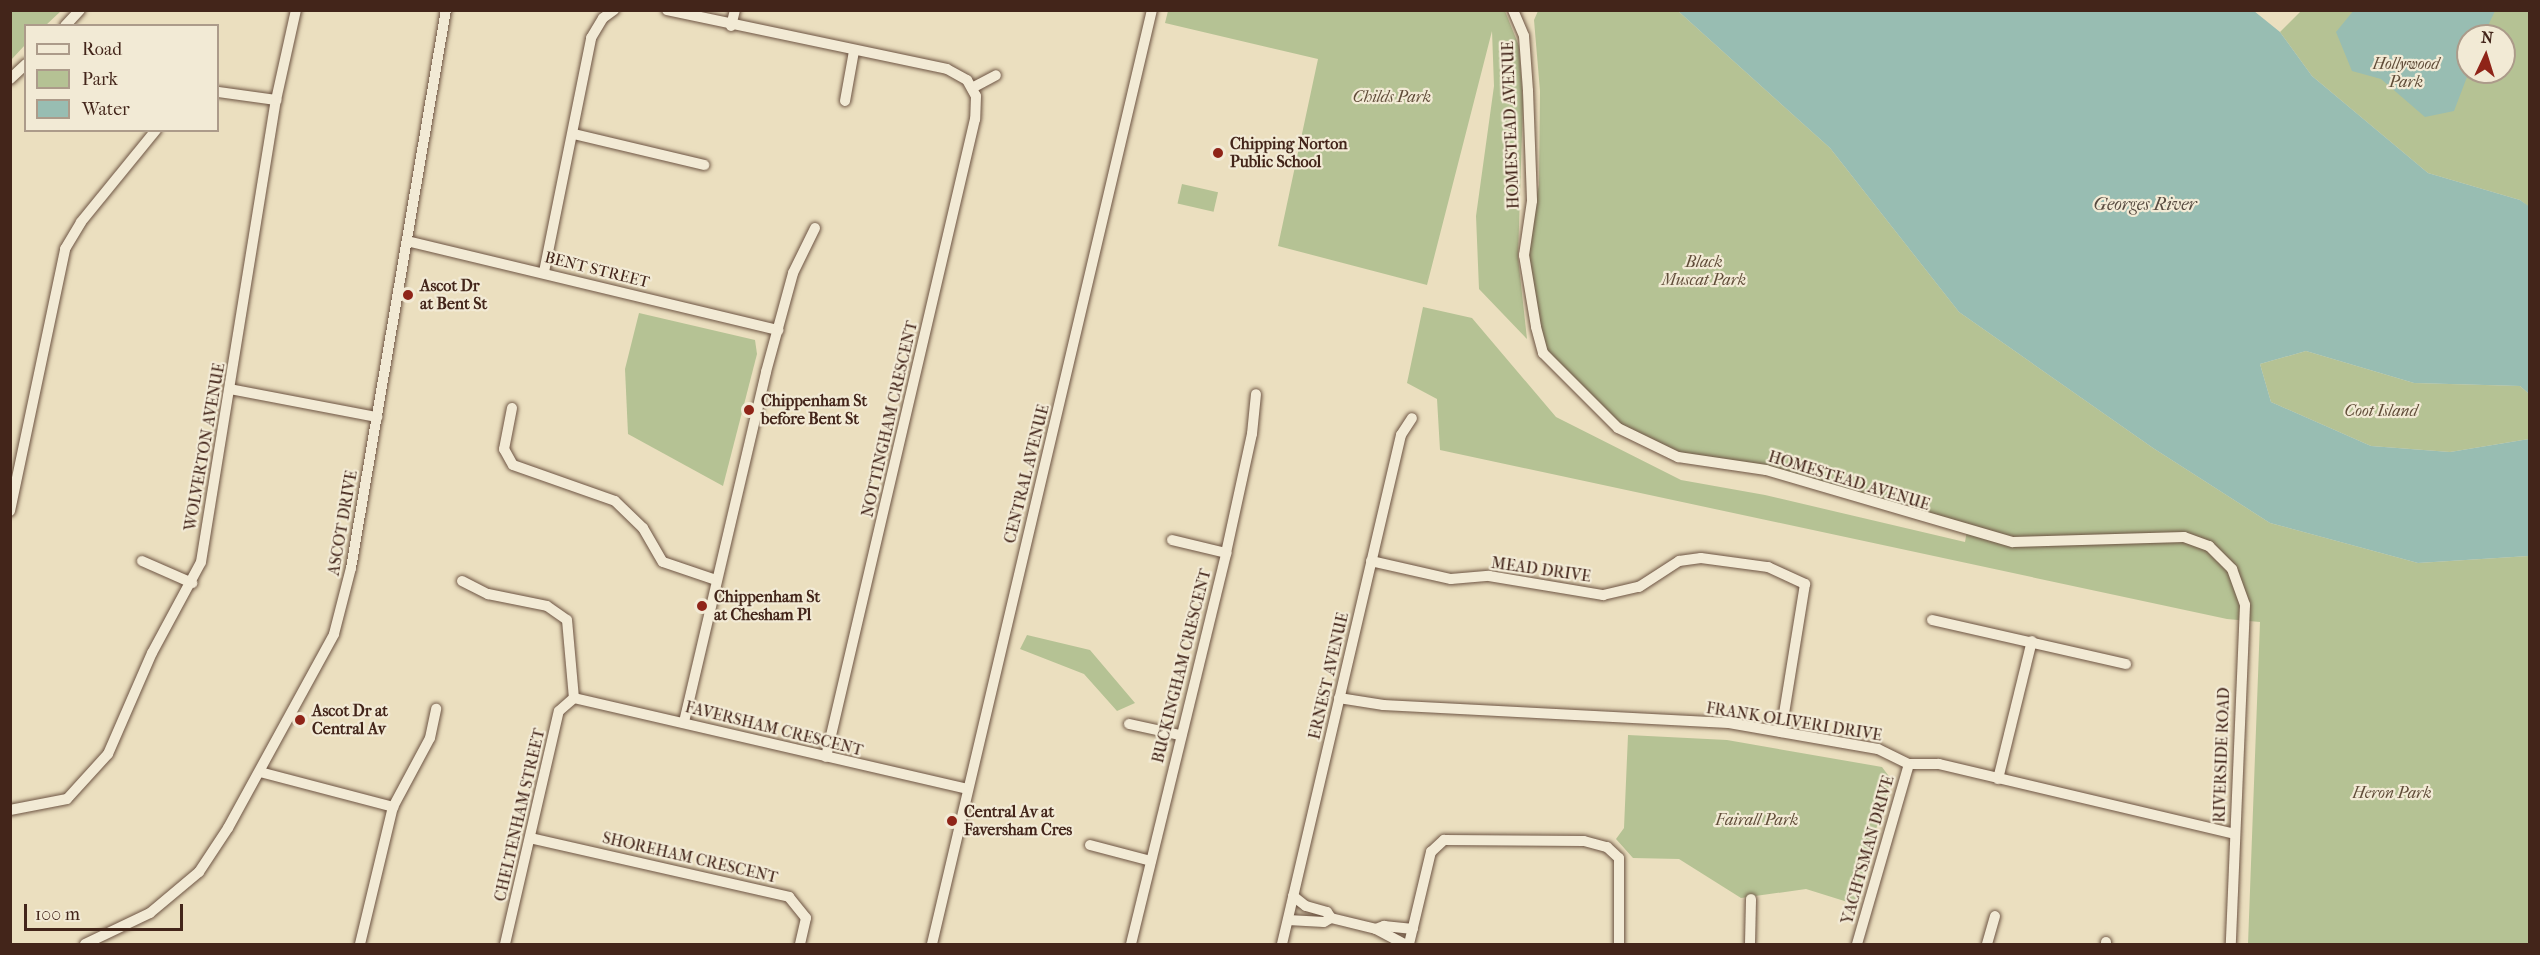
<!DOCTYPE html>
<style>
body{margin:0}
#map{position:relative;width:2540px;height:955px;overflow:hidden;background:#ebdfbf;font-family:"IM FELL French Canon",serif}
div>[style]{position:absolute}
[style*='--x']{left:calc(var(--x)*1px);top:calc(var(--y)*1px);width:calc(var(--w)*1px);rotate:calc(var(--a)*1deg)}
.green>*{inset:0;background:#b5c294;transform-origin:0 0}
.water>*{inset:0;background:#98bdb2}
.roads{filter:drop-shadow(0 0 2px #6d5443) drop-shadow(0 0 2px #6d5443)}
.minor>*{height:10px;margin:-5px;padding:0 5px;transform-origin:5px;border-radius:5px;background:#f2ead5}
.dots>*{width:16px;height:16px;translate:-50% -50%;box-sizing:border-box;border:3px solid #f2ead5;border-radius:50%}
span{translate:-50% -50%;white-space:nowrap;text-align:center;line-height:1.15;-webkit-text-stroke:4.5px #f2ead5;paint-order:stroke}
.park-label{font-size:16px;color:#604c38;font-style:italic}
.street-label{font-size:16px;color:#43251a}
.poi-label{font-size:16px;color:#43251a;font-weight:700}
.left{translate:0 -50%;text-align:left}
.water-label{font-size:18px;color:#584b40;font-style:italic}
.frame{position:absolute;inset:0;border:12px solid #43251a;pointer-events:none}
.legend{position:absolute;left:24px;top:24px;width:195px;height:108px;box-sizing:border-box;background:#f2ead5;border:2px solid #ac9b8a;margin:0;padding:8px 10px;list-style:none;font-size:18px;color:#43251a}
.legend li{display:flex;align-items:center;gap:12px;height:30px}
.legend b{width:30px;border:2px solid #ac9b8a}
.north{position:absolute;left:2456px;top:24px;width:60px;height:60px;box-sizing:border-box;background:#f2ead5;border:2px solid #ac9b8a;border-radius:50%;rotate:4deg;font-size:16px;font-weight:700;line-height:24px;text-align:center;color:#43251a}
.north::after{content:'';display:block;margin:auto;width:21px;height:27px;background:#8f2418;clip-path:polygon(50% 0,100% 100%,50% 72%,0 100%)}
.scale{position:absolute;left:24px;top:904px;width:159px;height:27px;box-sizing:border-box;border:3px solid #43251a;border-top:0;padding-left:8px;font-size:18px;line-height:21px;white-space:nowrap;color:#43251a;-webkit-text-stroke:4px #f2ead5;paint-order:stroke}
</style>
<div id="map">
<div class="green">
<div style="clip-path:polygon(11px 10px,61px 10px,61px 11px,46px 25px,26px 26px,25px 45px,11px 60px)"></div>
<div style="clip-path:polygon(1168px 11px,1505px 11px,1519px 46px,1523px 103px,1518px 257px,1527px 339px,1479px 289px,1476px 216px,1494px 86px,1492px 31px,1427px 285px,1278px 246px,1318px 59px,1165px 23px)"></div>
<div style="clip-path:polygon(1538px 11px,1678px 11px,1830px 148px,1959px 312px,2153px 448px,2270px 523px,2418px 563px,2529px 556px,2529px 944px,2248px 944px,2260px 622px,2227px 619px,1440px 450px,1437px 399px,1407px 383px,1423px 307px,1472px 318px,1556px 417px,1681px 480px,1765px 495px,1965px 542px,1967px 531px,1922px 519px,1916px 496px,1897px 510px,1834px 489px,1721px 464px,1635px 439px,1543px 353px,1524px 255px,1539px 185px,1540px 91px,1534px 20px)"></div>
<div style="clip-path:polygon(evenodd,2301px 11px,2529px 11px,2529px 207px,2520px 200px,2428px 173px,2312px 76px,2280px 32px,2301px 11px,2468px 36px,2504px 36px,2504px 72px,2468px 72px,2468px 36px)"></div>
<div style="left:1182px;top:184px;width:37px;height:20px;rotate:13deg"></div>
<div style="clip-path:polygon(639px 313px,755px 340px,757px 354px,723px 486px,628px 434px,625px 369px)"></div>
<div style="clip-path:polygon(2306px 351px,2414px 383px,2520px 386px,2529px 394px,2529px 439px,2450px 452px,2371px 446px,2271px 402px,2260px 364px)"></div>
<div style="clip-path:polygon(1027px 635px,1090px 650px,1135px 703px,1117px 711px,1084px 674px,1020px 649px)"></div>
<div style="clip-path:polygon(1628px 735px,1727px 740px,1882px 767px,1891px 779px,1854px 904px,1806px 889px,1741px 898px,1679px 859px,1633px 858px,1616px 839px,1624px 828px)"></div>
</div>
<div class="water">
<div style="clip-path:polygon(2354px 10px,2495px 11px,2483px 36px,2468px 36px,2468px 72px,2480px 72px,2467px 77px,2454px 111px,2425px 117px,2381px 79px,2352px 71px,2336px 32px)"></div>
<div style="clip-path:polygon(1678px 11px,2254px 11px,2280px 32px,2312px 76px,2428px 173px,2520px 200px,2530px 207px,2529px 394px,2520px 386px,2414px 383px,2306px 351px,2260px 364px,2271px 402px,2371px 446px,2450px 452px,2529px 439px,2529px 556px,2418px 563px,2270px 523px,2153px 448px,1959px 312px,1830px 148px)"></div>
</div>
<div class="roads">
<div class="minor">
<div style="--x:667;--y:10;--w:286;--a:11.9"></div>
<div style="--x:947;--y:69;--w:23;--a:29"></div>
<div style="--x:967;--y:80;--w:18;--a:61"></div>
<div style="--x:976;--y:96;--w:23;--a:92"></div>
<div style="--x:975;--y:119;--w:655;--a:103.15"></div>
<div style="--x:1513;--y:10;--w:28;--a:67"></div>
<div style="--x:1524;--y:36;--w:55;--a:85.8"></div>
<div style="--x:1528;--y:91;--w:110;--a:87.9"></div>
<div style="--x:1532;--y:201;--w:55;--a:98.4"></div>
<div style="--x:1524;--y:255;--w:73;--a:80.5"></div>
<div style="--x:1536;--y:327;--w:27;--a:75"></div>
<div style="--x:1543;--y:353;--w:106;--a:45"></div>
<div style="--x:1618;--y:428;--w:67;--a:25.8"></div>
<div style="--x:1678;--y:457;--w:89;--a:8.4"></div>
<div style="--x:1766;--y:470;--w:257;--a:16.3"></div>
<div style="--x:2013;--y:542;--w:171;--a:-1.7"></div>
<div style="--x:2184;--y:537;--w:27;--a:20"></div>
<div style="--x:2209;--y:546;--w:33;--a:45"></div>
<div style="--x:2232;--y:569;--w:38;--a:70"></div>
<div style="--x:2245;--y:605;--w:339;--a:92.4"></div>
<div style="--x:65;--y:26;--w:22;--a:-47"></div>
<div style="--x:731;--y:26;--w:16;--a:-76"></div>
<div style="--x:10;--y:79;--w:22;--a:-43"></div>
<div style="--x:972;--y:88;--w:27;--a:-28"></div>
<div style="--x:218;--y:92;--w:59;--a:7.9"></div>
<div style="--x:845;--y:101;--w:51;--a:-79.8"></div>
<div style="--x:574;--y:134;--w:134;--a:13.4"></div>
<div style="--x:407;--y:241;--w:382;--a:13.5"></div>
<div style="--x:544;--y:272;--w:239;--a:-78.6"></div>
<div style="--x:591;--y:38;--w:23;--a:-59"></div>
<div style="--x:603;--y:18;--w:14;--a:-36"></div>
<div style="--x:230;--y:389;--w:150;--a:10.8"></div>
<div style="--x:512;--y:408;--w:42;--a:101"></div>
<div style="--x:504;--y:449;--w:18;--a:61"></div>
<div style="--x:513;--y:465;--w:108;--a:19.4"></div>
<div style="--x:615;--y:501;--w:39;--a:44"></div>
<div style="--x:643;--y:528;--w:39;--a:60"></div>
<div style="--x:663;--y:562;--w:56;--a:18.8"></div>
<div style="--x:10;--y:511;--w:268;--a:-78.1"></div>
<div style="--x:65;--y:249;--w:31;--a:-59"></div>
<div style="--x:81;--y:222;--w:119;--a:-50.8"></div>
<div style="--x:1172;--y:540;--w:56;--a:13.5"></div>
<div style="--x:142;--y:561;--w:55;--a:23.7"></div>
<div style="--x:1371;--y:561;--w:82;--a:12.7"></div>
<div style="--x:1451;--y:579;--w:38;--a:-5"></div>
<div style="--x:1489;--y:576;--w:116;--a:9.5"></div>
<div style="--x:1603;--y:595;--w:37;--a:-13"></div>
<div style="--x:1639;--y:587;--w:48;--a:-33"></div>
<div style="--x:1679;--y:561;--w:22;--a:-8"></div>
<div style="--x:1701;--y:558;--w:68;--a:7.7"></div>
<div style="--x:1768;--y:567;--w:41;--a:24.7"></div>
<div style="--x:1805;--y:584;--w:150;--a:99.2"></div>
<div style="--x:462;--y:581;--w:29;--a:27"></div>
<div style="--x:488;--y:594;--w:60;--a:11.5"></div>
<div style="--x:547;--y:606;--w:24;--a:35"></div>
<div style="--x:567;--y:620;--w:78;--a:84.9"></div>
<div style="--x:1932;--y:620;--w:199;--a:12.8"></div>
<div style="--x:574;--y:698;--w:403;--a:13"></div>
<div style="--x:1339;--y:698;--w:45;--a:9"></div>
<div style="--x:1383;--y:705;--w:346;--a:3"></div>
<div style="--x:1729;--y:723;--w:151;--a:9.9"></div>
<div style="--x:1878;--y:749;--w:34;--a:26"></div>
<div style="--x:1909;--y:764;--w:30;--a:0"></div>
<div style="--x:1939;--y:764;--w:303;--a:13.3"></div>
<div style="--x:684;--y:722;--w:359;--a:-76.8"></div>
<div style="--x:766;--y:372;--w:103;--a:-74.7"></div>
<div style="--x:793;--y:273;--w:50;--a:-63.9"></div>
<div style="--x:1129;--y:724;--w:52;--a:12.2"></div>
<div style="--x:260;--y:772;--w:138;--a:14.7"></div>
<div style="--x:1998;--y:779;--w:142;--a:-76.2"></div>
<div style="--x:10;--y:810;--w:58;--a:-10.9"></div>
<div style="--x:67;--y:799;--w:61;--a:-47.7"></div>
<div style="--x:108;--y:754;--w:110;--a:-66.5"></div>
<div style="--x:152;--y:653;--w:103;--a:-61.7"></div>
<div style="--x:201;--y:562;--w:468;--a:-80.8"></div>
<div style="--x:276;--y:100;--w:92;--a:-77.5"></div>
<div style="--x:530;--y:838;--w:266;--a:12.8"></div>
<div style="--x:789;--y:897;--w:27;--a:51"></div>
<div style="--x:806;--y:918;--w:27;--a:103"></div>
<div style="--x:1090;--y:845;--w:63;--a:14.7"></div>
<div style="--x:1293;--y:896;--w:16;--a:38"></div>
<div style="--x:1306;--y:906;--w:22;--a:16"></div>
<div style="--x:1327;--y:912;--w:7;--a:56"></div>
<div style="--x:1288;--y:920;--w:36;--a:3"></div>
<div style="--x:1324;--y:922;--w:8;--a:-30"></div>
<div style="--x:1331;--y:918;--w:46;--a:13.7"></div>
<div style="--x:1376;--y:929;--w:32;--a:28"></div>
<div style="--x:1376;--y:929;--w:9;--a:-21"></div>
<div style="--x:1384;--y:926;--w:29;--a:6"></div>
<div style="--x:85;--y:944;--w:72;--a:-25.5"></div>
<div style="--x:150;--y:913;--w:64;--a:-39.9"></div>
<div style="--x:199;--y:872;--w:53;--a:-56.6"></div>
<div style="--x:228;--y:828;--w:221;--a:-61.3"></div>
<div style="--x:334;--y:634;--w:68;--a:-75.6"></div>
<div style="--x:351;--y:568;--w:566;--a:-80.34"></div>
<div style="--x:360;--y:944;--w:141;--a:-76.5"></div>
<div style="--x:393;--y:807;--w:78;--a:-61.8"></div>
<div style="--x:430;--y:738;--w:30;--a:-78"></div>
<div style="--x:505;--y:944;--w:239;--a:-77"></div>
<div style="--x:559;--y:711;--w:20;--a:-41"></div>
<div style="--x:932;--y:944;--w:960;--a:-76.75"></div>
<div style="--x:1131;--y:944;--w:402;--a:-76.3"></div>
<div style="--x:1226;--y:553;--w:122;--a:-77.7"></div>
<div style="--x:1252;--y:434;--w:40;--a:-84.3"></div>
<div style="--x:1282;--y:944;--w:523;--a:-76.84"></div>
<div style="--x:1401;--y:435;--w:20;--a:-57"></div>
<div style="--x:1409;--y:944;--w:95;--a:-76.6"></div>
<div style="--x:1431;--y:852;--w:18;--a:-43"></div>
<div style="--x:1444;--y:840;--w:140;--a:0.4"></div>
<div style="--x:1584;--y:841;--w:24;--a:15"></div>
<div style="--x:1607;--y:847;--w:16;--a:43"></div>
<div style="--x:1619;--y:858;--w:86;--a:90"></div>
<div style="--x:1750;--y:944;--w:45;--a:-88.7"></div>
<div style="--x:1857;--y:944;--w:187;--a:-73.9"></div>
<div style="--x:1987;--y:944;--w:29;--a:-74"></div>
<div style="--x:2106;--y:944;--w:2;--a:-90"></div>
</div>
</div>
<div class="dots">
<div style="left:1218px;top:153px;background:#8f2418"></div>
<div style="left:408px;top:295px;background:#8f2418"></div>
<div style="left:749px;top:410px;background:#8f2418"></div>
<div style="left:702px;top:606px;background:#8f2418"></div>
<div style="left:300px;top:720px;background:#8f2418"></div>
<div style="left:952px;top:821px;background:#8f2418"></div>
</div>
<div class="park-label">
<span style="left:2406px;top:73px">Hollywood<br>Park</span>
<span style="left:1392px;top:97px">Childs Park</span>
<span style="left:1704px;top:271px">Black<br>Muscat Park</span>
<span style="left:2381px;top:411px">Coot Island</span>
<span style="left:2392px;top:793px">Heron Park</span>
<span style="left:1757px;top:820px">Fairall Park</span>
</div>
<div class="street-label">
<span style="left:1511px;top:125px;rotate:-92deg">HOMESTEAD AVENUE</span>
<span style="left:597px;top:270px;rotate:14deg">BENT STREET</span>
<span style="left:890px;top:419px;rotate:-77deg">NOTTINGHAM CRESCENT</span>
<span style="left:205px;top:447px;rotate:-80deg">WOLVERTON AVENUE</span>
<span style="left:1027px;top:474px;rotate:-76deg">CENTRAL AVENUE</span>
<span style="left:1849px;top:481px;rotate:17deg">HOMESTEAD AVENUE</span>
<span style="left:343px;top:523px;rotate:-80deg">ASCOT DRIVE</span>
<span style="left:1541px;top:570px;rotate:8deg">MEAD DRIVE</span>
<span style="left:1182px;top:666px;rotate:-76deg">BUCKINGHAM CRESCENT</span>
<span style="left:1329px;top:676px;rotate:-77deg">ERNEST AVENUE</span>
<span style="left:1794px;top:722px;rotate:9deg">FRANK OLIVERI DRIVE</span>
<span style="left:774px;top:729px;rotate:14deg">FAVERSHAM CRESCENT</span>
<span style="left:2222px;top:755px;rotate:-88deg">RIVERSIDE ROAD</span>
<span style="left:520px;top:815px;rotate:-77deg">CHELTENHAM STREET</span>
<span style="left:1868px;top:850px;rotate:-74deg">YACHTSMAN DRIVE</span>
<span style="left:690px;top:858px;rotate:13deg">SHOREHAM CRESCENT</span>
</div>
<div class="poi-label">
<span class="left" style="left:1230px;top:153px">Chipping Norton<br>Public School</span>
<span class="left" style="left:420px;top:295px">Ascot Dr<br>at Bent St</span>
<span class="left" style="left:761px;top:410px">Chippenham St<br>before Bent St</span>
<span class="left" style="left:714px;top:606px">Chippenham St<br>at Chesham Pl</span>
<span class="left" style="left:312px;top:720px">Ascot Dr at<br>Central Av</span>
<span class="left" style="left:964px;top:821px">Central Av at<br>Faversham Cres</span>
</div>
<div class="water-label">
<span style="left:2145px;top:205px">Georges River</span>
</div>
<div class="frame"></div>
<ul class="legend">
<li><b style="height:8px;background:#f2ead5"></b>Road</li>
<li><b style="height:16px;background:#b5c294"></b>Park</li>
<li><b style="height:16px;background:#98bdb2"></b>Water</li>
</ul>
<div class="north">N</div>
<div class="scale">100 m</div>
</div>
